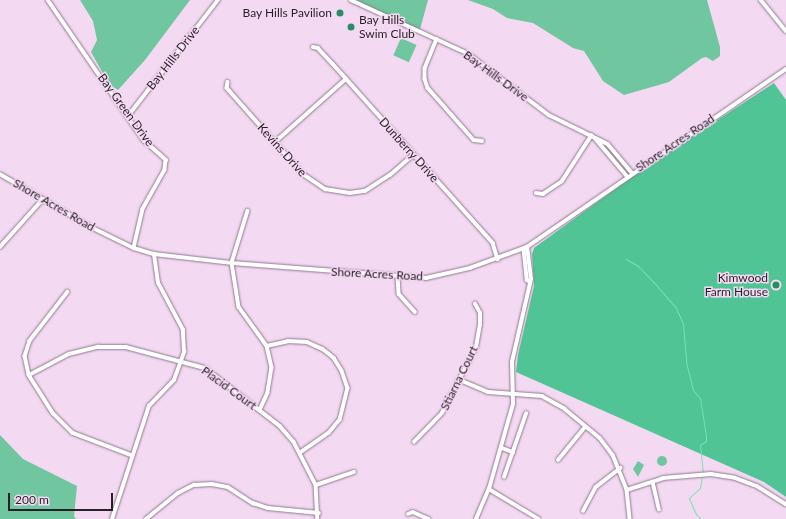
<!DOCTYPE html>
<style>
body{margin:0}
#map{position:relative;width:786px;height:519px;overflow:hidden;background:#f3d9f2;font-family:Lato,sans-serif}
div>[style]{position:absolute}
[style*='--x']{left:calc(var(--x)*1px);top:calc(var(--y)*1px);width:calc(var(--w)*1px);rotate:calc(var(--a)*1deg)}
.green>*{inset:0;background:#70c69f;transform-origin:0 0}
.round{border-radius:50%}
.forest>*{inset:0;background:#50c494}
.stream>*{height:1px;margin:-0.5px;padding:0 0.5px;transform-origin:0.5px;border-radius:0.5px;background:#72e4b2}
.roads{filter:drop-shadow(0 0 1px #917990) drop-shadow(0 0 1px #917990)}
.minor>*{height:3.5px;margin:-1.75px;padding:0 1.75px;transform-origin:1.75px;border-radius:1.75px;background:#fff}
.dots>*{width:11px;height:11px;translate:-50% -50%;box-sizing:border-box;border:2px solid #f3d9f2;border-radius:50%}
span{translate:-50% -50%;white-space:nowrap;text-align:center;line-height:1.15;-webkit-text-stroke:3px #f3d9f2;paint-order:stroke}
.poi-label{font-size:12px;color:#291f28}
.right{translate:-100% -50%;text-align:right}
.left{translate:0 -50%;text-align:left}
.street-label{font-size:12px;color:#291f28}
.scale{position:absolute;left:8px;top:493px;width:105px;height:18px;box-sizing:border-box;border:2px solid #291f28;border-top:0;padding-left:5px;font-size:12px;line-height:14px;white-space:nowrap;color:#291f28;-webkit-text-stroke:3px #f3d9f2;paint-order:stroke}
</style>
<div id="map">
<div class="green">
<div style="clip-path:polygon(80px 0,190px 0,145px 60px,118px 90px,109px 84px,91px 52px,97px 40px,95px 30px,93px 21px)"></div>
<div style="clip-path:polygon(356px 0,428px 0,419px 33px)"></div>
<div style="clip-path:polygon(468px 0,707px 0,720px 47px,720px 56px,713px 61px,706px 57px,702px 58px,669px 82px,624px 95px,603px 81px,584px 51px,573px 48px,533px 23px,507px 18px,493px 9px)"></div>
<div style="left:401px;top:38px;width:17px;height:19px;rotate:24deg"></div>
<div style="clip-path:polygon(0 435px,23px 459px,77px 486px,74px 516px,76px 519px,0 519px)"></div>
<div class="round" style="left:657px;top:456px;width:10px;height:10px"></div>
<div style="clip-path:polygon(638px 461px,644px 465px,638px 477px,633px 469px)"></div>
</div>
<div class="forest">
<div style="clip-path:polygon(774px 83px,786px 100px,786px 497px,764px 482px,516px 372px,518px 355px,534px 286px,532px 254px,534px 248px,640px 171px)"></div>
</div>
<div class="stream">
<div style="--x:626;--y:259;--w:14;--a:30"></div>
<div style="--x:638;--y:266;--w:28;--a:46"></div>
<div style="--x:657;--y:286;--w:29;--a:49"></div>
<div style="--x:676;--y:308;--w:17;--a:66"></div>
<div style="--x:683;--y:324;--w:38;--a:85"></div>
<div style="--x:686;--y:362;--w:29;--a:76"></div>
<div style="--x:693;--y:390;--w:11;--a:49"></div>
<div style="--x:700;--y:398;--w:37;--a:81"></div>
<div style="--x:706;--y:435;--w:6;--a:90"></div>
<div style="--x:706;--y:441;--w:7;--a:146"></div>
<div style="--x:700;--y:445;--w:27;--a:84"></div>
<div style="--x:701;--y:519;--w:7;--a:-135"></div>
<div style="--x:696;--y:514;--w:17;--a:-114"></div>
<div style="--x:689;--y:498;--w:15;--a:-42"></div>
<div style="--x:700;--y:488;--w:11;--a:-80"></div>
</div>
<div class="roads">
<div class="minor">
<div style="--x:48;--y:0;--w:170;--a:55.6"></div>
<div style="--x:144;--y:140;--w:30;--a:42"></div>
<div style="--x:166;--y:160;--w:10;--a:96"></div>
<div style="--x:165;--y:170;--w:45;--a:119.4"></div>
<div style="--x:143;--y:209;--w:40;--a:103"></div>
<div style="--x:351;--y:0;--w:128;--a:24.6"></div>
<div style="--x:467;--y:53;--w:103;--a:37.1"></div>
<div style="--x:549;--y:115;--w:66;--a:26.2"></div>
<div style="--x:608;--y:144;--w:38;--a:50"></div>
<div style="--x:761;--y:0;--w:40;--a:51"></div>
<div style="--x:437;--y:39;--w:31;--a:112"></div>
<div style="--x:425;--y:68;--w:11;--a:90"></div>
<div style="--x:425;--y:79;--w:9;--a:72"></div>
<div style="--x:428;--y:88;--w:69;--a:48.5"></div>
<div style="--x:474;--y:140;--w:8;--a:7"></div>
<div style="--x:313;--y:47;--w:5;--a:11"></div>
<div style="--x:318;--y:48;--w:22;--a:47"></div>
<div style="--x:333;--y:64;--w:240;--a:48.2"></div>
<div style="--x:493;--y:243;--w:17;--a:73"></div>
<div style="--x:228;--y:82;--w:6;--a:99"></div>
<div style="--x:227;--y:88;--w:115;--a:48.5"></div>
<div style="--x:303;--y:174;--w:27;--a:34"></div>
<div style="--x:325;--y:189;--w:25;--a:9"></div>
<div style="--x:350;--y:193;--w:15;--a:-8"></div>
<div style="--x:365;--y:191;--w:30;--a:-33"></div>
<div style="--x:390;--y:175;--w:30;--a:-41"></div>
<div style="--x:128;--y:116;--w:147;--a:-52.2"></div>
<div style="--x:595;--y:138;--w:50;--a:49.9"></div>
<div style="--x:275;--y:142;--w:95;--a:-41.6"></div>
<div style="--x:0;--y:174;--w:103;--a:30.3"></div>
<div style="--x:89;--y:226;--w:50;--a:26.1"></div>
<div style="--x:134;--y:248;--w:21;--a:17"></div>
<div style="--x:154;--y:254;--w:79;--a:6.6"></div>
<div style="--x:232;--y:263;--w:195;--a:4.4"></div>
<div style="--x:426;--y:278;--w:45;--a:-12.8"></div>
<div style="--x:470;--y:268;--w:61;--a:-20.2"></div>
<div style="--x:527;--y:247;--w:314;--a:-34.5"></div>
<div style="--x:536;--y:193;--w:7;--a:8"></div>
<div style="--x:543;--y:194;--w:23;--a:-34"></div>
<div style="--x:562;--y:181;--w:54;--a:-57.2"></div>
<div style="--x:248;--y:211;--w:54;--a:107.1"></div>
<div style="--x:232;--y:263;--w:45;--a:81"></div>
<div style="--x:239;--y:307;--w:48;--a:54.3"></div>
<div style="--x:267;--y:346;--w:22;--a:77"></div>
<div style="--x:272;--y:367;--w:26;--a:99"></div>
<div style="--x:268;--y:393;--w:19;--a:115"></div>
<div style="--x:0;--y:247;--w:64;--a:-48.1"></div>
<div style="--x:524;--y:249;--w:31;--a:84"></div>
<div style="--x:527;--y:280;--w:4;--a:34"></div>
<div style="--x:398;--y:278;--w:16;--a:86"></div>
<div style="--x:399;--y:294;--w:24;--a:48"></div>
<div style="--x:68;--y:292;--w:62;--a:127.8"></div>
<div style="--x:30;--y:341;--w:16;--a:108"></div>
<div style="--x:25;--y:356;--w:19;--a:78"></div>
<div style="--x:29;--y:375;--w:45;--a:57.7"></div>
<div style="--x:53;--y:413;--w:28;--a:45"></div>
<div style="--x:73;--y:433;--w:62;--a:20.8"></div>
<div style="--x:267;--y:346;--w:22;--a:-13"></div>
<div style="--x:288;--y:341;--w:19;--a:3"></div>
<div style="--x:307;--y:342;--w:17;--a:24"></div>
<div style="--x:323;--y:349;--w:14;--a:39"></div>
<div style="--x:334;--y:358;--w:15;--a:58"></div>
<div style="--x:342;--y:371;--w:18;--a:71"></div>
<div style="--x:348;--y:388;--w:33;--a:104"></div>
<div style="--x:340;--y:420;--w:17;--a:130"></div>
<div style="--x:329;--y:433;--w:35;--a:145"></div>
<div style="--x:29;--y:375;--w:45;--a:-27.7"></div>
<div style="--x:69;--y:354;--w:30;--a:-14"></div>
<div style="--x:98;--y:347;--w:28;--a:0"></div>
<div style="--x:126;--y:347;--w:82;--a:14.9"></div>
<div style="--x:205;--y:368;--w:95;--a:37.7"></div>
<div style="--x:280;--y:426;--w:21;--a:49"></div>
<div style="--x:294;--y:442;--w:48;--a:62.9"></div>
<div style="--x:316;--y:485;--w:34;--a:87"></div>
<div style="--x:460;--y:380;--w:30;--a:23"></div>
<div style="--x:488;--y:392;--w:54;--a:4.2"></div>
<div style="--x:542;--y:396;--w:26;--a:29"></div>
<div style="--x:565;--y:409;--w:45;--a:39.6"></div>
<div style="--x:600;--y:438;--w:21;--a:53"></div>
<div style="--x:613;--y:455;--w:38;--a:68"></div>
<div style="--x:627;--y:490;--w:29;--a:84"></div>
<div style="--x:414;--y:442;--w:40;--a:-46"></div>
<div style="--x:442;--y:413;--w:74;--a:-62.7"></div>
<div style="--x:476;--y:347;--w:22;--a:-80"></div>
<div style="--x:480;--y:325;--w:12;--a:-90"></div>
<div style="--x:480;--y:313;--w:10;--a:-119"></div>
<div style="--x:502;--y:448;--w:12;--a:20"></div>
<div style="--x:558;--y:460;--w:43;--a:-50.7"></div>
<div style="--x:504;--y:477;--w:67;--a:-70.8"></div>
<div style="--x:653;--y:482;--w:28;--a:77"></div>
<div style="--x:316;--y:485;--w:40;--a:-18.9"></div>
<div style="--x:489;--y:489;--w:58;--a:31"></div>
<div style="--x:627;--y:490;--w:38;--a:-18"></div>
<div style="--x:663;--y:478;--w:48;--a:-4.8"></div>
<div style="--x:711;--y:474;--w:24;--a:9"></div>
<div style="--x:735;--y:478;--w:23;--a:20"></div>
<div style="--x:757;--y:486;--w:34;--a:32"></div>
<div style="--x:583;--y:511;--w:27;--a:-62"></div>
<div style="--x:596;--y:487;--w:31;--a:-38"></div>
<div style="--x:408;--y:514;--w:5;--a:-22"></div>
<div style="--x:413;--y:512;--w:17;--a:24"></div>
<div style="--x:112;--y:519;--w:119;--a:-71.9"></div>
<div style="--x:149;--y:406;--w:36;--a:-46"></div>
<div style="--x:174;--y:380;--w:30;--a:-70"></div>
<div style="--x:184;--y:352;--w:22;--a:-93"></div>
<div style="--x:183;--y:330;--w:53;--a:-118"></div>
<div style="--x:158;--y:283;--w:29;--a:-98"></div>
<div style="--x:146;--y:519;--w:41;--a:-39.1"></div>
<div style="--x:178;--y:493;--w:18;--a:-27"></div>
<div style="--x:194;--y:485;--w:18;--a:-3"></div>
<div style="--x:212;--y:484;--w:16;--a:11"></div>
<div style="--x:228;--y:487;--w:30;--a:33"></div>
<div style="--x:253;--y:503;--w:16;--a:18"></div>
<div style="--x:268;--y:508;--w:51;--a:5.6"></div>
<div style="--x:476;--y:519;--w:33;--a:-67"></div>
<div style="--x:489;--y:489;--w:88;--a:-74.2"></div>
<div style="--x:513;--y:404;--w:42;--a:-91.4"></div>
<div style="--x:512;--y:362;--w:85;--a:-77.1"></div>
<div style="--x:531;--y:279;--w:32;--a:-97"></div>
</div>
</div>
<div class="dots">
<div style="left:340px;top:13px;background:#2a8c66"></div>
<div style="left:351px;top:27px;background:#2a8c66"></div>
<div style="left:776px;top:285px;background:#2a8c66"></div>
</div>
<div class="poi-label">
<span class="right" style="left:332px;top:13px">Bay Hills Pavilion</span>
<span class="left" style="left:359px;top:27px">Bay Hills<br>Swim Club</span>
<span class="right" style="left:768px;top:285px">Kimwood<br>Farm House</span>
</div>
<div class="street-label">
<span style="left:173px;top:58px;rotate:-52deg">Bay Hills Drive</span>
<span style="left:496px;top:76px;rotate:36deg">Bay Hills Drive</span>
<span style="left:126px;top:110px;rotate:54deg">Bay Green Drive</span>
<span style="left:675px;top:143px;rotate:-34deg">Shore Acres Road</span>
<span style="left:282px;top:150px;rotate:48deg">Kevins Drive</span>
<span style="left:409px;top:150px;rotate:48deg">Dunberry Drive</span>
<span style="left:54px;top:205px;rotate:30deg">Shore Acres Road</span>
<span style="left:377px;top:274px;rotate:3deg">Shore Acres Road</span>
<span style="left:459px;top:378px;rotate:-64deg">Stiarna Court</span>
<span style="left:229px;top:388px;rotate:36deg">Placid Court</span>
</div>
<div class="scale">200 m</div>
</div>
